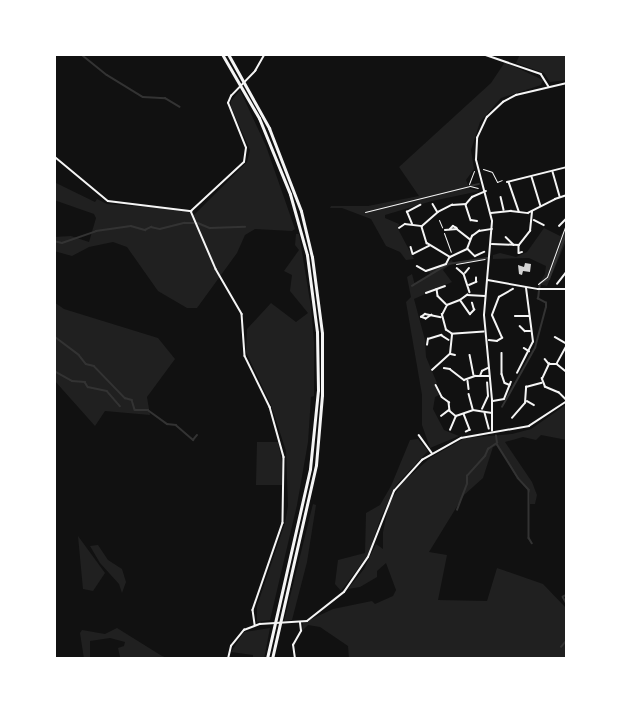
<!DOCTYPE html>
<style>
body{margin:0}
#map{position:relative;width:621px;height:713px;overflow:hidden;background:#111;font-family:"IBM Plex Sans",sans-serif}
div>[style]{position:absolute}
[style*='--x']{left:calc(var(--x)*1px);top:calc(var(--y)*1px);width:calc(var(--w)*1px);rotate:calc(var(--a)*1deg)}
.green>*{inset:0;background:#202020}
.stream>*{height:1.5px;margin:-0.75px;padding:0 0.75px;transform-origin:0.75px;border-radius:0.75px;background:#333}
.building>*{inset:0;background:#d3d3d3}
.path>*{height:1px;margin:-0.5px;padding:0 0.5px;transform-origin:0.5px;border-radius:0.5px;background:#f5f5f5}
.minor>*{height:1.5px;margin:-0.75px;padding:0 0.75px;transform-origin:0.75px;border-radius:0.75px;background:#f5f5f5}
.tertiary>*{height:1.5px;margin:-0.75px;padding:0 0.75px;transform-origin:0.75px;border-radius:0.75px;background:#f5f5f5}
.motorway>*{height:3px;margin:-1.5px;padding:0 1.5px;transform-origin:1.5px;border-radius:1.5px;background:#f5f5f5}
span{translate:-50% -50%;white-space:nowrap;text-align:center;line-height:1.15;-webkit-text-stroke:4.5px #fff;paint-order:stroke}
.frame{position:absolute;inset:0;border:56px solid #fff;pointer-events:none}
</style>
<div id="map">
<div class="green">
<div style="clip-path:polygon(520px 54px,567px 54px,567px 80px,550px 82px,544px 73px,516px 63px)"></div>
<div style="clip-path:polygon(505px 62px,543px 80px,541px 85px,501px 98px,480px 122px,471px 150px,474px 169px,466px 180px,470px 189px,480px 191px,432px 201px,385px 215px,385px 218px,399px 224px,398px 229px,414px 259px,406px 260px,400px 252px,386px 246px,371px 219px,342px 208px,330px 208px,331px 206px,368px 206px,419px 196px,399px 167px,491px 83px)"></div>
<div style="clip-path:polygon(240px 90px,266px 146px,295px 229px,292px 231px,255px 229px,245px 235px,237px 253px,197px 308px,187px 308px,158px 291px,127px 247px,113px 242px,89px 247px,72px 256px,54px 251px,54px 237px,71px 236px,89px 242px,96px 218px,94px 214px,54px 200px,54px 182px,95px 202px,97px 199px,107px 204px,189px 210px,194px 215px,247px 162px,250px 150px,231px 107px,231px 101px)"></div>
<div style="clip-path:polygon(567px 227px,567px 239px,547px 286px,539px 284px,545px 274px,546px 266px,529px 258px,493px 259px,493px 255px,500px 253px,516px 257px,527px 252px,544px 228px,560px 236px)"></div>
<div style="clip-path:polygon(296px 234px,299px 234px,311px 307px,314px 342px,314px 396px,311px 397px,308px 442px,297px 505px,270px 620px,257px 622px,257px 606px,285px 523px,288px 506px,286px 451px,271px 405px,246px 352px,247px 329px,271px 303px,296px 322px,308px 313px,290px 291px,292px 275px,284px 271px,299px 250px,295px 245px)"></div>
<div style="clip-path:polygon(452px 260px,453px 263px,443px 270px,452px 282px,414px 299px,425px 340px,426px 357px,437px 383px,435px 385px,439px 395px,435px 397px,433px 409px,444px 430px,459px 436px,430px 448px,422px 425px,422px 395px,406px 302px,411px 297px,407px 277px,412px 274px,415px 285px,430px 274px,428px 270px)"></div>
<div style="clip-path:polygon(54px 302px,64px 309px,158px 338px,175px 359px,147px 397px,150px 415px,105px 411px,95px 426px,54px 380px)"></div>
<div style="clip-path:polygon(567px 404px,567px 440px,541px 435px,536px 440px,523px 437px,505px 442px,532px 482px,537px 495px,535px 504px,530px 504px,530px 493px,515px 475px,498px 445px,493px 447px,483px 478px,464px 495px,429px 552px,447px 555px,438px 600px,487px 601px,497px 568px,543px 584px,567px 609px,567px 659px,349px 659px,348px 646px,320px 627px,308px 625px,302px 631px,303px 623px,333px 609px,372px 601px,375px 604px,393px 596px,396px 590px,386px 563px,377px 571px,377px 577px,360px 587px,348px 589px,364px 569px,376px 544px,383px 549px,383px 532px,389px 504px,402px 483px,430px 458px,465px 438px,512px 434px,531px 429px)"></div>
<div style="clip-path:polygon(418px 439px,428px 451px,396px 485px,381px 517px,368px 555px,341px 591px,335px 584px,338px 560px,365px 553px,366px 513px,380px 505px,391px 486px,410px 440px)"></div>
<div style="clip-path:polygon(257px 442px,278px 442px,282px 462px,282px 485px,256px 485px)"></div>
<div style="clip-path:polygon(313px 504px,316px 505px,307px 562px,292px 620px,284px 621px)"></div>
<div style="clip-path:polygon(78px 536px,105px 573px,93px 591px,83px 589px)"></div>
<div style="clip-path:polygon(98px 545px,108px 560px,122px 569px,126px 582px,122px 593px,119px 584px,100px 563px,90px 546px)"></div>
<div style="clip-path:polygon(117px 628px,162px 656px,170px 659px,120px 657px,118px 648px,124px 646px,125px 642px,110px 638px,90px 641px,90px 659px,84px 659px,80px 633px,82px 630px,105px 634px)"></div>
<div style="clip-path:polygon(270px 628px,264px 659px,253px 659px,253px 655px,231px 652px,244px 632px)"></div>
</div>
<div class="stream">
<div style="--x:81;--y:54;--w:33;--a:39"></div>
<div style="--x:107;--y:75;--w:42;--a:31.4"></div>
<div style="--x:143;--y:97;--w:22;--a:3"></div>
<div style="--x:165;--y:98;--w:17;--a:31"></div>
<div style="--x:470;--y:186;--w:9;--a:-13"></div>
<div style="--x:198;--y:223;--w:13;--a:23"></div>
<div style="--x:210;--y:228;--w:35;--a:-2"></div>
<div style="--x:54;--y:241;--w:8;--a:14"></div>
<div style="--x:62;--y:243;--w:36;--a:-19"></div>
<div style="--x:96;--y:231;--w:35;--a:-8"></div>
<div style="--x:131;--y:226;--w:15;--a:16"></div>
<div style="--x:145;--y:230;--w:7;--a:-27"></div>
<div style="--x:151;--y:227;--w:9;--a:13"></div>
<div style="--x:160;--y:229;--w:25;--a:-14"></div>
<div style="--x:184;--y:223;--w:10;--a:0"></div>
<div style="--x:412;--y:286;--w:42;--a:-31.4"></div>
<div style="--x:448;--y:264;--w:40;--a:-8.5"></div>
<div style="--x:54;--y:336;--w:31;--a:37"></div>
<div style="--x:79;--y:355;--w:11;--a:52"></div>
<div style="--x:86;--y:364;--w:8;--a:14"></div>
<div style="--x:94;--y:366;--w:45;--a:45.9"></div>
<div style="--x:125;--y:398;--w:7;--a:16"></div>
<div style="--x:132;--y:400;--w:10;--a:73"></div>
<div style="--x:135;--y:410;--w:13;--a:0"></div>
<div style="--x:148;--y:410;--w:24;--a:36"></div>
<div style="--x:167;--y:424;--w:9;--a:6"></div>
<div style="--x:176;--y:425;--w:23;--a:41"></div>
<div style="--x:193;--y:440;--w:6;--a:-51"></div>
<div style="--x:54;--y:367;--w:5;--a:68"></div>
<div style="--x:56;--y:372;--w:18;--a:29"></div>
<div style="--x:72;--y:381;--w:13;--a:4"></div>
<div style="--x:85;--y:382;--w:6;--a:59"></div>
<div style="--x:88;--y:387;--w:19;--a:12"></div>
<div style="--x:107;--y:391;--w:20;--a:49"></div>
<div style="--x:502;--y:407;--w:68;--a:-60.8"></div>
<div style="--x:535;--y:348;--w:42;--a:-75"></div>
<div style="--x:546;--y:307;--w:4;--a:-90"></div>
<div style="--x:546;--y:303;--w:9;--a:-153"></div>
<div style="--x:538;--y:299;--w:16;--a:-83"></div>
<div style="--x:540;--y:283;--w:10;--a:-24"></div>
<div style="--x:549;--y:279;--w:51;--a:-69.4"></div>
<div style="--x:497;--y:444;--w:40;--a:58"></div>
<div style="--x:518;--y:478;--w:16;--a:47"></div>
<div style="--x:529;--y:490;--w:48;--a:90"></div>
<div style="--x:529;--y:538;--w:6;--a:59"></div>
<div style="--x:457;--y:510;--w:28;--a:-69"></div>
<div style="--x:467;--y:484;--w:8;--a:-90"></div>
<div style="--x:467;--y:476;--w:27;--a:-48"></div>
<div style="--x:485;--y:456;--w:8;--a:-67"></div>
<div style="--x:488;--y:449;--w:11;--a:-34"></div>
<div style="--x:497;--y:443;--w:7;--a:-98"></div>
<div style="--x:567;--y:595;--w:4;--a:153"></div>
<div style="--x:563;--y:597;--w:8;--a:60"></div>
<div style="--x:561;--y:647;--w:9;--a:-49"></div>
</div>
<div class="building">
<div style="clip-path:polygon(525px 263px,531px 264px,530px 272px,523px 271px,522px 275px,519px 274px,518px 265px,524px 267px)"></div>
</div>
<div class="path">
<div style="--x:483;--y:169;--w:9;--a:18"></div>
<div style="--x:492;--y:172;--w:11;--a:63"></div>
<div style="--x:497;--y:182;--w:5;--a:-22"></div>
<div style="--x:469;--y:184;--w:14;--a:-69"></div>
<div style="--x:365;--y:212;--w:108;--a:-13.9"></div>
<div style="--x:470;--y:186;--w:8;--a:14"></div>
<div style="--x:439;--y:220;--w:8;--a:67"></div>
<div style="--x:444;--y:233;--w:20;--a:70"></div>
<div style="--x:567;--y:238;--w:12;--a:90"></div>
<div style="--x:456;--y:264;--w:29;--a:-10"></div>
<div style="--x:538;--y:284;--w:11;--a:-38"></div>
<div style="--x:547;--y:277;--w:53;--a:-70.2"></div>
</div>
<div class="minor">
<div style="--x:319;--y:54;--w:6;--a:0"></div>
<div style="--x:483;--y:54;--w:61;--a:19"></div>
<div style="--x:541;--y:74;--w:15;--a:58"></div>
<div style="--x:553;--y:172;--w:25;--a:74"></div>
<div style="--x:532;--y:177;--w:30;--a:73"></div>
<div style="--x:507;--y:182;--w:62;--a:-14"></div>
<div style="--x:509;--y:182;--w:31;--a:71"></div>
<div style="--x:501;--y:197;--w:13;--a:77"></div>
<div style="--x:433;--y:204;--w:8;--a:60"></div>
<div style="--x:466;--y:205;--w:16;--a:72"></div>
<div style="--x:471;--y:220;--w:6;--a:9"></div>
<div style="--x:191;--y:211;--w:72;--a:-42.8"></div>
<div style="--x:244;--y:162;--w:14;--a:-82"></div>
<div style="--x:246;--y:148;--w:48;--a:-111.8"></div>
<div style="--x:228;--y:103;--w:8;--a:-67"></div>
<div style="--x:231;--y:96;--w:35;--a:-46"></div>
<div style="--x:255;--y:71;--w:20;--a:-60"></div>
<div style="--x:491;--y:213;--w:20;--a:-6"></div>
<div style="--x:511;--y:211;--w:17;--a:7"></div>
<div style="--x:528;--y:213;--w:30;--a:-27"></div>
<div style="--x:555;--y:199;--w:13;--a:-18"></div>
<div style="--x:534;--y:220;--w:11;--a:27"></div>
<div style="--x:412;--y:224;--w:13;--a:-113"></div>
<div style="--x:407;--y:212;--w:15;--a:-28"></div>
<div style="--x:559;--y:226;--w:11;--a:-45"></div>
<div style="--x:422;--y:227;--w:17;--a:73"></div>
<div style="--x:427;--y:243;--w:27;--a:31"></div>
<div style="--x:450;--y:257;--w:19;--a:-25"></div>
<div style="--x:467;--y:249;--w:14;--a:-69"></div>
<div style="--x:472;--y:236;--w:9;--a:-36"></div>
<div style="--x:479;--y:231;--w:13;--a:-9"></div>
<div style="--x:399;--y:228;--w:7;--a:-34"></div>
<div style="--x:405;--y:224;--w:17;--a:7"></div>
<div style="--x:422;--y:226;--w:21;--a:-41"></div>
<div style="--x:438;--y:212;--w:16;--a:-27"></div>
<div style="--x:452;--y:205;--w:14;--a:-4"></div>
<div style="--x:466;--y:204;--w:9;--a:-49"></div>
<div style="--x:472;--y:197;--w:15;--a:-23"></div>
<div style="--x:450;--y:229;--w:4;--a:-45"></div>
<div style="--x:453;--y:226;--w:4;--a:27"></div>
<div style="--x:445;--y:230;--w:12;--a:-5"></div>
<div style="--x:457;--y:229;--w:16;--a:38"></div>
<div style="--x:506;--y:237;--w:11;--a:45"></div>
<div style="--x:492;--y:244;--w:27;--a:2"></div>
<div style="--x:519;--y:245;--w:18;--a:-52"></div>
<div style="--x:530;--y:231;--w:19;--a:-84"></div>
<div style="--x:519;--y:246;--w:7;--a:90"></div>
<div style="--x:519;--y:253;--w:3;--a:-18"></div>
<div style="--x:411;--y:247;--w:7;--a:74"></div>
<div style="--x:413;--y:254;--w:18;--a:-27"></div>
<div style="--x:468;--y:249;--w:10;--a:45"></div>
<div style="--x:475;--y:256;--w:10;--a:-24"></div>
<div style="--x:417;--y:266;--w:10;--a:29"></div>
<div style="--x:426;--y:271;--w:21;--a:-19"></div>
<div style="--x:446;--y:264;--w:7;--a:-63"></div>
<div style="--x:457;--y:268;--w:9;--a:41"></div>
<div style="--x:464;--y:274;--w:19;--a:72"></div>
<div style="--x:465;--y:273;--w:6;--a:-51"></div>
<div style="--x:557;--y:284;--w:16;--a:-52"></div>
<div style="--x:469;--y:285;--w:8;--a:-23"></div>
<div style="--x:476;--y:282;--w:4;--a:-90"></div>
<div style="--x:437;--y:289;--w:7;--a:82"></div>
<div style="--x:438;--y:296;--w:11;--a:45"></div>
<div style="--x:426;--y:293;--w:20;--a:-20"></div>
<div style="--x:461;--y:301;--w:16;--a:55"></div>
<div style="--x:470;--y:314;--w:6;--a:-45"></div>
<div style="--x:474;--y:310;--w:7;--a:-106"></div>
<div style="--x:432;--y:315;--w:7;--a:146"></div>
<div style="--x:426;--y:319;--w:5;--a:-158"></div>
<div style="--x:421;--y:317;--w:5;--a:-37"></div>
<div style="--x:425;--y:314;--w:16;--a:11"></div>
<div style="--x:492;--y:315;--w:19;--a:-69"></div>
<div style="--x:499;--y:297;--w:16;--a:-30"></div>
<div style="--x:515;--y:316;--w:14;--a:0"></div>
<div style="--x:520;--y:326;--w:7;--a:45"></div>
<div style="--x:525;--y:331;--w:5;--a:0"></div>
<div style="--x:484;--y:332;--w:32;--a:176"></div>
<div style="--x:452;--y:334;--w:7;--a:-146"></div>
<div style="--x:446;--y:330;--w:16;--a:-105"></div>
<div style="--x:442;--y:315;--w:11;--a:-63"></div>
<div style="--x:447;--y:305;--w:14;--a:-21"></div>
<div style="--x:460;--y:300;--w:9;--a:-36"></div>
<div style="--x:467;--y:295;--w:18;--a:3"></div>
<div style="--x:555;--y:337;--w:14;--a:30"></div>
<div style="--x:489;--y:340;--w:8;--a:7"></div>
<div style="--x:497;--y:341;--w:6;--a:-31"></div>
<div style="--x:502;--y:338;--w:24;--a:-114"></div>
<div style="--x:427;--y:345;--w:6;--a:-81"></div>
<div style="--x:428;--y:339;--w:14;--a:-17"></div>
<div style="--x:441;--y:335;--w:9;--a:32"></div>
<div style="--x:524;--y:348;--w:6;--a:31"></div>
<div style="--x:502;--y:353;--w:21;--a:90"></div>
<div style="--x:502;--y:374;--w:9;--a:72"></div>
<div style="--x:505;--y:383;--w:5;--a:22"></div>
<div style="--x:451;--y:354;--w:4;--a:14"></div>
<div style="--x:470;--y:355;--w:20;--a:79"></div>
<div style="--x:545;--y:359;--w:6;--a:51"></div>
<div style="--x:557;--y:363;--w:21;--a:-61"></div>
<div style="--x:444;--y:368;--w:6;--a:9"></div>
<div style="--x:450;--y:369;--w:18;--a:38"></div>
<div style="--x:464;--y:380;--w:12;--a:-20"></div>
<div style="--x:475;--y:376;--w:14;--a:0"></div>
<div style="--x:432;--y:370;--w:24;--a:-42"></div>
<div style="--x:450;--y:354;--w:19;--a:-84"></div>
<div style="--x:517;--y:373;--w:35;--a:-63"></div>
<div style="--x:533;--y:342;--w:54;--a:-97.4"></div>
<div style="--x:480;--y:376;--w:5;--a:-68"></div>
<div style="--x:482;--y:371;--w:7;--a:-27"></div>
<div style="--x:468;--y:381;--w:8;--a:83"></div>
<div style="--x:436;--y:385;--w:13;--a:63"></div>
<div style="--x:442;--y:397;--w:9;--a:36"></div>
<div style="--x:449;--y:402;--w:9;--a:84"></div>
<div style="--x:450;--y:411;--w:8;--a:40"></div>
<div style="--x:456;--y:416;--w:18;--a:-19"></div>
<div style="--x:473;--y:410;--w:19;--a:9"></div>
<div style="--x:469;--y:394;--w:16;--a:75"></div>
<div style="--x:566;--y:400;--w:10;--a:-135"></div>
<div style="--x:559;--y:393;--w:15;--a:-157"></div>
<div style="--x:545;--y:387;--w:9;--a:-111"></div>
<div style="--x:542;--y:379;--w:17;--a:-65"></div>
<div style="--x:549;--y:364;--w:8;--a:0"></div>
<div style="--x:557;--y:364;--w:13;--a:39"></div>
<div style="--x:493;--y:401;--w:11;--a:-10"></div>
<div style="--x:504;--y:399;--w:18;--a:-68"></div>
<div style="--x:527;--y:401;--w:8;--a:30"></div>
<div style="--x:482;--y:409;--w:14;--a:-65"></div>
<div style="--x:488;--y:396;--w:13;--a:-94"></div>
<div style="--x:485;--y:413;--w:16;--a:75"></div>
<div style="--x:464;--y:414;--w:17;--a:69"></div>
<div style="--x:470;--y:430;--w:4;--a:153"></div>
<div style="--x:441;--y:416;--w:10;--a:-37"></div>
<div style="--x:512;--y:418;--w:20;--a:-49"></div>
<div style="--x:525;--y:403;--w:16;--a:-86"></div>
<div style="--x:526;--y:387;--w:16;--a:-15"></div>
<div style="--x:450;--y:430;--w:15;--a:-67"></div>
<div style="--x:419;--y:435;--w:22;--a:54"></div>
<div style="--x:295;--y:659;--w:14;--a:-98"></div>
<div style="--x:293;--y:645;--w:16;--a:-60"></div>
<div style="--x:301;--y:631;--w:8;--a:-97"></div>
</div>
<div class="tertiary">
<div style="--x:54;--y:156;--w:70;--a:39.8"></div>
<div style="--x:108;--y:201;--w:84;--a:6.9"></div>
<div style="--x:191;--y:211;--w:63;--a:66.7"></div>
<div style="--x:216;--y:269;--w:52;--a:60"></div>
<div style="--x:242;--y:314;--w:42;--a:85.9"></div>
<div style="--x:245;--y:356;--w:57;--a:63.9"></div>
<div style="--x:270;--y:407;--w:52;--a:74.4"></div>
<div style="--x:284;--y:457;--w:66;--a:90.9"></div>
<div style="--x:283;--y:523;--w:92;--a:109"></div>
<div style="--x:253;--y:610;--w:15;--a:82"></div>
<div style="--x:488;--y:280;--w:51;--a:10.2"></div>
<div style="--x:538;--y:289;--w:29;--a:0"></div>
<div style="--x:492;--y:431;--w:31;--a:-90"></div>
<div style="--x:492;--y:400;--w:85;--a:-95.4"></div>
<div style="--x:484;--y:315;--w:94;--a:-85.1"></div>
<div style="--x:492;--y:221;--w:63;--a:-104.7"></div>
<div style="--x:476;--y:160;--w:22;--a:-87"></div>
<div style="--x:477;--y:138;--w:23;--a:-65"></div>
<div style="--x:487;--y:117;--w:22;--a:-43"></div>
<div style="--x:503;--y:102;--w:15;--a:-28"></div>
<div style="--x:516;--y:95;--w:52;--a:-13.2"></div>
<div style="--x:228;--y:659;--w:13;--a:-77"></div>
<div style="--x:231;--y:646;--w:21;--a:-51"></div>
<div style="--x:244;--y:630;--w:17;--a:-21"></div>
<div style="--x:260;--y:624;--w:47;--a:-3.7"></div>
<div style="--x:307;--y:621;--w:47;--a:-38.1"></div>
<div style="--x:344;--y:592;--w:42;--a:-55.6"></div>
<div style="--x:368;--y:557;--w:71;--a:-68.5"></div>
<div style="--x:394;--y:491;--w:42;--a:-47.9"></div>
<div style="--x:422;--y:460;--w:45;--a:-29.4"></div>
<div style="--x:461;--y:438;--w:69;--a:-10"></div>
<div style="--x:529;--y:426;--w:45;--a:-33.3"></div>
</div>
<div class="motorway">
<div style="--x:222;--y:54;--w:74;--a:60"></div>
<div style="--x:259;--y:118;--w:82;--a:67.8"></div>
<div style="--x:290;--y:194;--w:63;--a:74.4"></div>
<div style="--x:307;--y:255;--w:78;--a:82.6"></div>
<div style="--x:317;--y:332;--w:58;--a:89"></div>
<div style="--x:318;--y:390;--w:79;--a:95.8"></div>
<div style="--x:310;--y:469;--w:195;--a:102.8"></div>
<div style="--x:228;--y:54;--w:85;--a:61"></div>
<div style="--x:269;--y:128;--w:89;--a:68.9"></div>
<div style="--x:301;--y:211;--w:47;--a:76.6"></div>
<div style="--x:312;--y:257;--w:77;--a:82.5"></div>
<div style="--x:322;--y:333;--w:62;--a:90"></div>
<div style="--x:322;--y:395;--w:70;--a:94.9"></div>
<div style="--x:316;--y:465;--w:199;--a:102.8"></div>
</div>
<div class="frame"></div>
</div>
